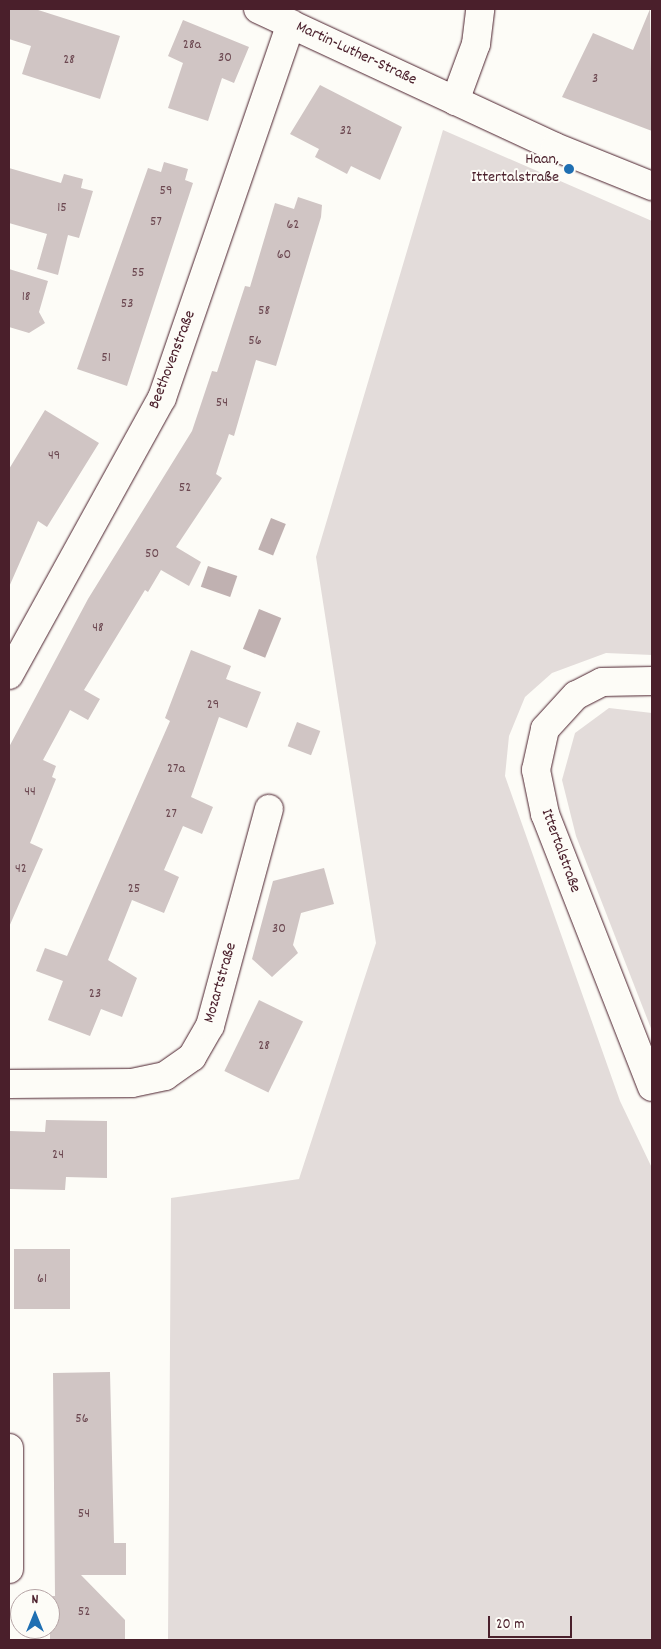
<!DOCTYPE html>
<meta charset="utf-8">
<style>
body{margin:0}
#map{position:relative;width:661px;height:1649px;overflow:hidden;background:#fdfcf7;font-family:Dekko,sans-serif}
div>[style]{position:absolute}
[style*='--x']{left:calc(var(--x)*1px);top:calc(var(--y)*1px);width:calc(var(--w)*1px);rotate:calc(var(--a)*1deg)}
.green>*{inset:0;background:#e3dcda}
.water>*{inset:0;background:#c0b1b1;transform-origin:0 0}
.building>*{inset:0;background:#d0c5c4;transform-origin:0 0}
.roads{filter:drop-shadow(0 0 1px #4a1f2b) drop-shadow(0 0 1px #4a1f2b)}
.street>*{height:28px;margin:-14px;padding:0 14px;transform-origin:14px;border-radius:14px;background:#fdfcf7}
.secondary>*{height:28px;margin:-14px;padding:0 14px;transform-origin:14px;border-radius:14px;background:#fdfcf7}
.dots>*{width:14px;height:14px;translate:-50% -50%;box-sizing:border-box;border:2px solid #fdfcf7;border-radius:50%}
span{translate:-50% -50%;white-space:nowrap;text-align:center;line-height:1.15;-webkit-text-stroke:4px #fdfcf7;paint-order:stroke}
.number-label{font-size:14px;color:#6c4851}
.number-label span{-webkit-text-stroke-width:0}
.street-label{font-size:16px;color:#4a1f2b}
.poi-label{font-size:16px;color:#4a1f2b}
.right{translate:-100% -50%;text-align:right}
.frame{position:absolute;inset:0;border:10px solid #4a1f2b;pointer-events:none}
.north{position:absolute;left:10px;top:1589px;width:50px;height:50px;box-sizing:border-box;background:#fdfcf7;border:1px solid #b5a4a5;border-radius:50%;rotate:0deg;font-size:14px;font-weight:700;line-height:20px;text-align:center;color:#4a1f2b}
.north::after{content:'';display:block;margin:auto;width:18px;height:22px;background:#1f6fb2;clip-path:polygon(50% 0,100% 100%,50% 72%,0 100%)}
.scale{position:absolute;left:488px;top:1616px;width:84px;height:22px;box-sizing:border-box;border:2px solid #4a1f2b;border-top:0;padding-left:6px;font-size:15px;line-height:18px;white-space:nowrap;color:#4a1f2b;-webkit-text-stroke:4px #fdfcf7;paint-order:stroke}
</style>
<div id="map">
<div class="green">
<div style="clip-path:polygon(443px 130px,652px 221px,652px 655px,606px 653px,552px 673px,525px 697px,509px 736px,505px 776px,620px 1101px,652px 1168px,652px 1640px,168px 1640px,171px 1198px,299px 1179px,376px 943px,316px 557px)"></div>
<div style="clip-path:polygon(609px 708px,652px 713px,652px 1031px,576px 836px,562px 780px,575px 733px)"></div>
</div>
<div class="water">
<div style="left:271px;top:518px;width:16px;height:34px;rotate:22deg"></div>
<div style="left:208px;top:566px;width:31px;height:22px;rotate:19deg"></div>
<div style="left:259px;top:609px;width:24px;height:43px;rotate:22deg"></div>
</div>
<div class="building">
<div style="clip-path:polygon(9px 9px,35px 9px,120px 36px,100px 99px,22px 74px,31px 46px,9px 39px)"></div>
<div style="clip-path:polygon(650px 9px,652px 131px,562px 97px,593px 33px,633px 50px)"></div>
<div style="clip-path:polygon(183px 20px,249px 47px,234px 83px,222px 78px,208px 121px,168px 108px,183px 63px,168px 56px)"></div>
<div style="clip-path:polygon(320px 85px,402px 127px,380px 180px,351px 166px,347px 174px,315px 157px,319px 149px,290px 134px)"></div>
<div style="clip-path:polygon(164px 162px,188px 169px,185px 180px,193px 183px,127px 386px,77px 369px,148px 168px,161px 172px)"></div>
<div style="clip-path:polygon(9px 168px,61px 183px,64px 174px,83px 179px,81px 188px,93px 191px,79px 238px,68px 235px,58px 275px,37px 269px,47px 234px,9px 223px)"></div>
<div style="clip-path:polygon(298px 197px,322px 205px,321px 217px,276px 366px,256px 360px,234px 436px,229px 434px,216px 474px,222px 478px,176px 547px,201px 562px,189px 586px,161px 570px,148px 592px,145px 590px,84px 690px,100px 699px,88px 720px,70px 710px,43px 760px,56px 766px,52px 777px,56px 779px,30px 843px,43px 849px,9px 927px,9px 747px,88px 599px,192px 431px,212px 371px,217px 372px,245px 286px,250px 287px,275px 203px,294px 209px)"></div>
<div style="clip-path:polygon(9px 269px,48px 281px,39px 312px,45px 323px,29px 333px,9px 327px)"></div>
<div style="clip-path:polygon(45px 410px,99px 443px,47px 527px,38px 521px,9px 587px,9px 469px)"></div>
<div style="clip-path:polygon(191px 650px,231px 666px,226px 679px,261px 692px,247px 728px,219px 717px,191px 797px,213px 807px,202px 834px,183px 826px,164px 870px,179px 877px,164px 913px,132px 900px,108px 960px,137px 978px,122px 1017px,101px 1009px,90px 1036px,48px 1020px,63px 981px,36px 971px,45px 948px,67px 956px,170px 721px,165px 718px)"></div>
<div style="left:297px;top:722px;width:25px;height:26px;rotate:21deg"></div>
<div style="clip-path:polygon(324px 868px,334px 904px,301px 913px,293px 945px,298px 953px,272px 977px,252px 959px,273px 881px)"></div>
<div style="left:259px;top:1000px;width:49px;height:79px;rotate:26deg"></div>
<div style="clip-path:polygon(46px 1120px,107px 1121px,107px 1178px,66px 1177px,65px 1190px,9px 1189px,9px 1131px,45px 1132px)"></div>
<div style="left:14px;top:1249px;width:56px;height:60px"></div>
<div style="clip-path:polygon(110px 1372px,114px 1543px,126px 1543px,126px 1575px,81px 1575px,125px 1620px,125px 1640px,50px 1640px,50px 1596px,55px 1596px,53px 1373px)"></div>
</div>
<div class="roads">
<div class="street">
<div style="--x:9;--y:675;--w:316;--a:-61.1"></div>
<div style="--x:162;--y:398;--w:396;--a:-71"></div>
<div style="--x:9;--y:1084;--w:123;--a:-0.5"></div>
<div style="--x:132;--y:1083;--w:34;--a:-12"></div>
<div style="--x:165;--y:1076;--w:33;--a:-35"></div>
<div style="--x:192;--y:1057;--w:36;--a:-60"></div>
<div style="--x:210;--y:1026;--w:225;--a:-74.8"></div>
<div style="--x:9;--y:1448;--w:121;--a:90"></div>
</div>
<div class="secondary">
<div style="--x:258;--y:9;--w:327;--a:24.9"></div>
<div style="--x:555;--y:147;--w:105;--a:21.9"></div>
<div style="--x:455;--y:101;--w:61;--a:-69.8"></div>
<div style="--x:476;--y:44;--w:35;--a:-83"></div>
<div style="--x:652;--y:681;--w:50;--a:178.9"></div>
<div style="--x:602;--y:682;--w:29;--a:153"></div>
<div style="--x:576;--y:695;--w:46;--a:132.4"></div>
<div style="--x:545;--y:729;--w:42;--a:102.4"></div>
<div style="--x:536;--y:770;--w:45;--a:78.4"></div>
<div style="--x:545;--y:814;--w:293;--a:68.6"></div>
</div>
</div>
<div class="dots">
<div style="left:569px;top:169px;background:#1f6fb2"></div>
</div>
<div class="number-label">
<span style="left:192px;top:45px">28a</span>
<span style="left:225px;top:58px">30</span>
<span style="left:69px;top:60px">28</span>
<span style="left:595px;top:79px">3</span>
<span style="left:346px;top:131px">32</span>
<span style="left:166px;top:191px">59</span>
<span style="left:62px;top:208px">15</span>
<span style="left:156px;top:222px">57</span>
<span style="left:293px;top:225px">62</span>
<span style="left:284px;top:255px">60</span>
<span style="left:138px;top:273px">55</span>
<span style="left:26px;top:297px">18</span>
<span style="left:127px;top:304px">53</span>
<span style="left:264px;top:311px">58</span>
<span style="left:255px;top:341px">56</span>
<span style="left:106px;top:358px">51</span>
<span style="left:222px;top:403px">54</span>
<span style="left:54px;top:456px">49</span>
<span style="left:185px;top:488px">52</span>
<span style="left:152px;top:554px">50</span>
<span style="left:98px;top:628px">48</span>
<span style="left:213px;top:705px">29</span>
<span style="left:176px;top:769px">27a</span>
<span style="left:30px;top:792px">44</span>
<span style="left:171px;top:814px">27</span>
<span style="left:21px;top:869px">42</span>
<span style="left:134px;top:889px">25</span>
<span style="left:279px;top:929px">30</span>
<span style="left:95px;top:994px">23</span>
<span style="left:264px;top:1046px">28</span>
<span style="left:58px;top:1155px">24</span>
<span style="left:42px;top:1279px">61</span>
<span style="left:82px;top:1419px">56</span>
<span style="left:84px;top:1514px">54</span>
<span style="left:84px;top:1612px">52</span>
</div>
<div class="street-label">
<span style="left:356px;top:54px;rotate:25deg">Martin-Luther-Straße</span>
<span style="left:173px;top:360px;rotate:-69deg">Beethovenstraße</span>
<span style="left:560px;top:851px;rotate:70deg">Ittertalstraße</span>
<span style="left:221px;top:983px;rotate:-74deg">Mozartstraße</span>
</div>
<div class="poi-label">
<span class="right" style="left:559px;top:169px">Haan,<br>Ittertalstraße</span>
</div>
<div class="frame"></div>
<div class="north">N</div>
<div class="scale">20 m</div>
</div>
